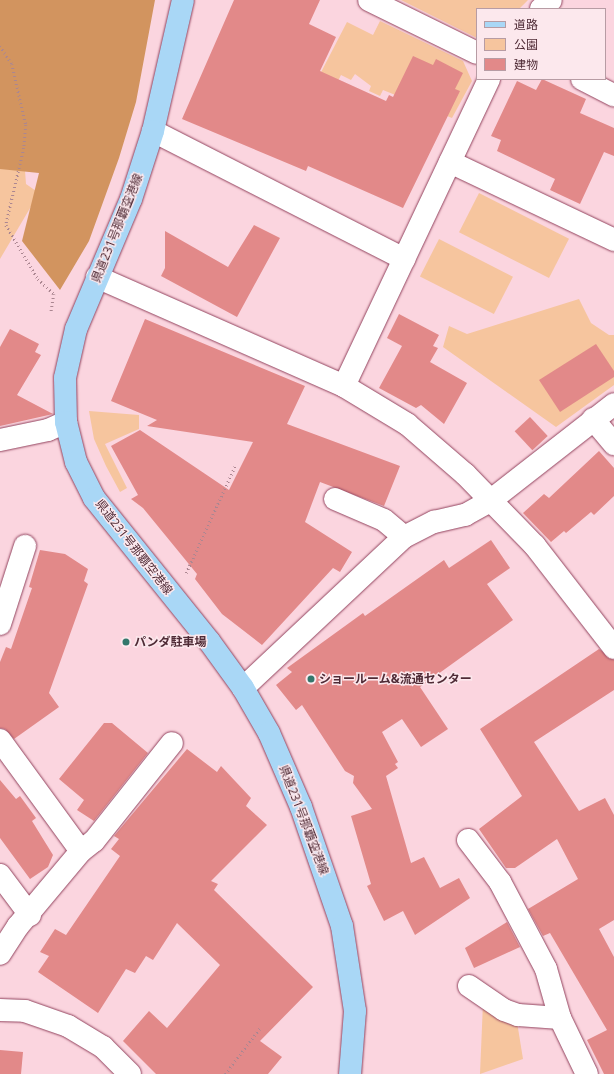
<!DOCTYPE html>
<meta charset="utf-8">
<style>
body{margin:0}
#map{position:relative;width:614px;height:1074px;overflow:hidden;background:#fbd5df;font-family:"Noto Sans","Noto Sans JP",sans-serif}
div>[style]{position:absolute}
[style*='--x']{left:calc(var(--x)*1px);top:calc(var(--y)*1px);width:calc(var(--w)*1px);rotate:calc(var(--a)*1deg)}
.green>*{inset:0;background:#f6c59e;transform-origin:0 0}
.forest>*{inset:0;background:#d2945f}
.building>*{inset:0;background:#e28989;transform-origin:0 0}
.path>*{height:2.5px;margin-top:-1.25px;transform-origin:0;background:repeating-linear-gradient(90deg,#ab8691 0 1px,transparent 0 4px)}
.roads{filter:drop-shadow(0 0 1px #92435e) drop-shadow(0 0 1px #92435e)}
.minor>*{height:22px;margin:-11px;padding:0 11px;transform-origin:11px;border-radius:11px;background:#fff}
.major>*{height:22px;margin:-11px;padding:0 11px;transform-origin:11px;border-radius:11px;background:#a9d7f6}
.dots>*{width:11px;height:11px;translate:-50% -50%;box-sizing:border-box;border:2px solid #fce8ed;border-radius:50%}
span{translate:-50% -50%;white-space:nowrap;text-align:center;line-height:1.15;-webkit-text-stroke:3px #fce8ed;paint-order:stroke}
.street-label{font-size:12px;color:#4f2b36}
.poi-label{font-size:12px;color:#4f2b36;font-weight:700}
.left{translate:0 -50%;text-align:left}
.legend{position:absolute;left:476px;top:8px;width:130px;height:72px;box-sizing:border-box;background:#fce8ed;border:1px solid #b79ca4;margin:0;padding:5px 7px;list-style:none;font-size:12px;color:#4f2b36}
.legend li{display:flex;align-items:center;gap:8px;height:20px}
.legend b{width:20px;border:1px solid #b79ca4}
</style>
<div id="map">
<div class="green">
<div style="clip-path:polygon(0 0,16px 48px,26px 184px,39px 193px,0 259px)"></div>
<div style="clip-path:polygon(401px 0,528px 0,519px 9px,477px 9px,477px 38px)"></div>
<div style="clip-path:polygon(380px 21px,463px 61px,472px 81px,452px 118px,383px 90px,380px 96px,369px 91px,371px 86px,355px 74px,351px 80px,341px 75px,334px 89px,317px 80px,347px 22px,373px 35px)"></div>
<div style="left:479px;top:193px;width:101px;height:44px;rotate:27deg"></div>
<div style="left:439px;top:239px;width:83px;height:42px;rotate:27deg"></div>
<div style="clip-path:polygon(579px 299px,591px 323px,609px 335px,614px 335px,614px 385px,556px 427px,443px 347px,449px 326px,467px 334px)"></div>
<div style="clip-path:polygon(89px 411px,139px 415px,139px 429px,105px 444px,127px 488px,120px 492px,106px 466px,94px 439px)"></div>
<div style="clip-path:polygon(483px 1003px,517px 1022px,523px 1059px,480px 1074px)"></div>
</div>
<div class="forest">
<div style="clip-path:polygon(0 0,155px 0,136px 102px,119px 158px,89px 241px,60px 290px,22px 241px,39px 173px,0 169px)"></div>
</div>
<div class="building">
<div style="clip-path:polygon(234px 0,320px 0,309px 24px,336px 37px,320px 71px,386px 101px,389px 95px,393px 97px,413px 56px,433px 65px,436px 59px,463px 73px,455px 89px,460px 91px,403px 208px,308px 166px,306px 171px,182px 119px)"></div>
<div style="clip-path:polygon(542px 79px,586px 99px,580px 113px,614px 128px,614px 156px,604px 152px,580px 204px,550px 190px,555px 179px,497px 151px,501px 140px,491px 136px,517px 81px,536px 90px)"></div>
<div style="clip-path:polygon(254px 225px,280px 238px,237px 317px,161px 276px,165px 268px,165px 231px,228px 267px)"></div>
<div style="clip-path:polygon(399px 314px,439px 335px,433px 346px,438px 348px,430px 362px,467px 383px,444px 424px,421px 405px,416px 408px,379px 388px,402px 346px,387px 338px)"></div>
<div style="clip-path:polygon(145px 319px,305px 386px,287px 424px,400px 466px,384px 506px,320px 482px,305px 522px,352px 552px,340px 572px,333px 568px,262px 645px,222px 614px,195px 579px,197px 574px,143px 508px,131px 499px,138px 495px,111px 446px,140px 430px,229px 490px,253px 442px,147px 426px,157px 420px,111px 401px)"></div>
<div style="clip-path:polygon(10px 329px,39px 344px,35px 352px,41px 355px,17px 395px,53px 414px,0 426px,0 347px)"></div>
<div style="clip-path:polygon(596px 344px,614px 371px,614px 377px,560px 412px,539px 380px)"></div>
<div style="left:530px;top:417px;width:26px;height:21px;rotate:47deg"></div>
<div style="clip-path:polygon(599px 451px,614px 468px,614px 496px,594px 515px,591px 512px,566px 533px,564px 531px,551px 542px,523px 513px,544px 494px,549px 498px)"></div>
<div style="clip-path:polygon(491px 540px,510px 568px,487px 584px,513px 620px,420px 687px,448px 729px,421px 747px,402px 719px,382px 732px,398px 762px,395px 764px,398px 768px,386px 776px,411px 863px,424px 857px,440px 888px,459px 878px,470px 898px,415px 935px,403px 911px,384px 921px,367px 886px,371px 884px,351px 816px,372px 809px,353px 783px,354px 776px,345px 771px,302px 705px,296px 710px,276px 685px,292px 672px,287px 668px,363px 613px,365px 616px,444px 560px,449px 568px)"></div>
<div style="clip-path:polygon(40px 550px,65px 554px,88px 569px,84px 581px,88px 584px,49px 693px,59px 707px,14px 739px,5px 729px,0 728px,0 662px,6px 647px,11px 649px,32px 588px,29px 587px)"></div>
<div style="clip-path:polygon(599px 649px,614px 660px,614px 690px,534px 742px,579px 811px,605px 798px,614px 815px,614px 920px,599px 929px,614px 957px,614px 1074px,604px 1074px,587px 1040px,607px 1030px,550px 933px,543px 936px,528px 909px,578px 879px,557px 839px,515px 868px,506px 868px,479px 829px,522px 796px,480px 729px)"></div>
<div style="clip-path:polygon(104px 723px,112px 723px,148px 753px,94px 821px,77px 810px,84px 800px,59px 779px)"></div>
<div style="clip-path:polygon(187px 749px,217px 772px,221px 766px,251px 798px,246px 806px,267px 825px,211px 881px,218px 884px,214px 890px,313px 987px,260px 1041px,282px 1057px,268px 1074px,156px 1074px,123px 1041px,149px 1011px,167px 1028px,220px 965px,177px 923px,153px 960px,146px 956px,135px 973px,126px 969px,98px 1013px,38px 972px,49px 956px,40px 952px,55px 929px,66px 935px,120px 856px,111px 849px,119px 839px,114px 836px)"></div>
<div style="clip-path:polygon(0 780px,16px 799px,20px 796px,36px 818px,32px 821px,53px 855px,48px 867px,30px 879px,0 838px)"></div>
<div style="clip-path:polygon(507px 922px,520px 947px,474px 968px,465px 948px)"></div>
<div style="clip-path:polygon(0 1050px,23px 1052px,21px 1074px,0 1074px)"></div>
</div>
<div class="path">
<div style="--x:0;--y:46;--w:22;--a:56"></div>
<div style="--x:12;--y:64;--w:63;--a:77.1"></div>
<div style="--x:26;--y:125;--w:23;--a:95"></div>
<div style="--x:24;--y:148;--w:79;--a:103.2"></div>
<div style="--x:6;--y:225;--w:63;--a:59.3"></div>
<div style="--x:38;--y:279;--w:22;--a:43"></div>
<div style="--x:54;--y:294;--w:18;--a:99"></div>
<div style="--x:186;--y:573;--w:118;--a:-65.4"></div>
<div style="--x:225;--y:1074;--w:58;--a:-52.7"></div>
</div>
<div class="roads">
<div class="minor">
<div style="--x:369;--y:0;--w:120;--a:26.1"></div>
<div style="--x:541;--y:9;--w:13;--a:-42"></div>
<div style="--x:582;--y:79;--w:36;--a:27"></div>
<div style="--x:153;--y:131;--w:282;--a:27"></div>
<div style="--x:450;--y:162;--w:182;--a:25.4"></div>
<div style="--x:97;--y:277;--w:270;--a:23.8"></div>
<div style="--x:344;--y:386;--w:74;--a:31.1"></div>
<div style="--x:407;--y:424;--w:77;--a:40.8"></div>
<div style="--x:465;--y:474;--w:100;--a:45.8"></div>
<div style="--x:535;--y:546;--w:129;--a:52.2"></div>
<div style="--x:344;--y:386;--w:340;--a:-64.7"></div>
<div style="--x:593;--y:419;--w:33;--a:50"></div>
<div style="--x:0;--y:440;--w:49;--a:-11.8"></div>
<div style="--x:48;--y:430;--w:20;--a:-24"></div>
<div style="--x:335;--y:499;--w:53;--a:23.2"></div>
<div style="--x:384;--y:520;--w:26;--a:40"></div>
<div style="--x:0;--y:624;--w:82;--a:-72.2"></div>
<div style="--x:243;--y:688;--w:221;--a:-43.2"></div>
<div style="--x:404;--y:537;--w:34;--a:-27"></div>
<div style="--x:434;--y:522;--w:32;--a:-13"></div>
<div style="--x:465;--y:515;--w:29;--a:-29"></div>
<div style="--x:490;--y:501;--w:157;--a:-38"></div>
<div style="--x:0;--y:740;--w:137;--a:53.9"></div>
<div style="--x:81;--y:851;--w:98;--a:130"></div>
<div style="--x:18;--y:926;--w:33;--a:123"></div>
<div style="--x:468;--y:840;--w:53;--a:52.7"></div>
<div style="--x:500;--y:882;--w:98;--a:62.1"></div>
<div style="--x:546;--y:969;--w:51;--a:74.1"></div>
<div style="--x:560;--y:1018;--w:62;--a:64.3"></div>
<div style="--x:81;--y:851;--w:16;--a:-38"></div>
<div style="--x:94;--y:841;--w:125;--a:-51.5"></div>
<div style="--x:0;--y:875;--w:50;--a:53.1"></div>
<div style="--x:469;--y:986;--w:42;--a:34.4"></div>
<div style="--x:504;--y:1010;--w:15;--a:20"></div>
<div style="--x:518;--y:1015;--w:42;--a:4.1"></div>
<div style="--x:0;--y:1010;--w:25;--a:2"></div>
<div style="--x:25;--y:1011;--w:46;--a:19.2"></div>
<div style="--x:68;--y:1026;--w:41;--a:31"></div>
<div style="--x:103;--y:1047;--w:38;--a:45"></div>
</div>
<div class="major">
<div style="--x:183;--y:0;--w:134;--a:102.9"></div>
<div style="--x:153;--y:131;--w:71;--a:107.9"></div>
<div style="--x:131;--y:199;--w:141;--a:112.9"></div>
<div style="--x:76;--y:329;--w:50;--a:102.7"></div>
<div style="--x:65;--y:378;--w:44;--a:88.7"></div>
<div style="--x:66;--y:422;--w:41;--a:76"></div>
<div style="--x:76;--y:462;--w:40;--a:63.4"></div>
<div style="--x:94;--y:498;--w:184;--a:51.2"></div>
<div style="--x:209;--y:641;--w:58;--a:54.1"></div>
<div style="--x:243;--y:688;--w:52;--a:60"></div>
<div style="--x:269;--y:733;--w:81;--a:66.6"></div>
<div style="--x:301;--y:807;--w:126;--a:71"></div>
<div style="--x:342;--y:926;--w:86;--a:81.3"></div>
<div style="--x:355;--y:1011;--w:63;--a:94.5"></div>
</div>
</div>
<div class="dots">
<div style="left:126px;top:642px;background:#33776b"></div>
<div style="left:311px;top:679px;background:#33776b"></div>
</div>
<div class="street-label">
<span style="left:117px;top:228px;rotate:-68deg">県道231号那覇空港線</span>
<span style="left:134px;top:547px;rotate:52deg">県道231号那覇空港線</span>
<span style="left:304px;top:820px;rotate:69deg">県道231号那覇空港線</span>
</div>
<div class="poi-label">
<span class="left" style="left:134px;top:642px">パンダ駐車場</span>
<span class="left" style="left:319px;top:679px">ショールーム&amp;流通センター</span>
</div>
<ul class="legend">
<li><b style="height:5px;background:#a9d7f6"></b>道路</li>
<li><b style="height:11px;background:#f6c59e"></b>公園</li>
<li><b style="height:11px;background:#e28989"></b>建物</li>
</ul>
</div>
